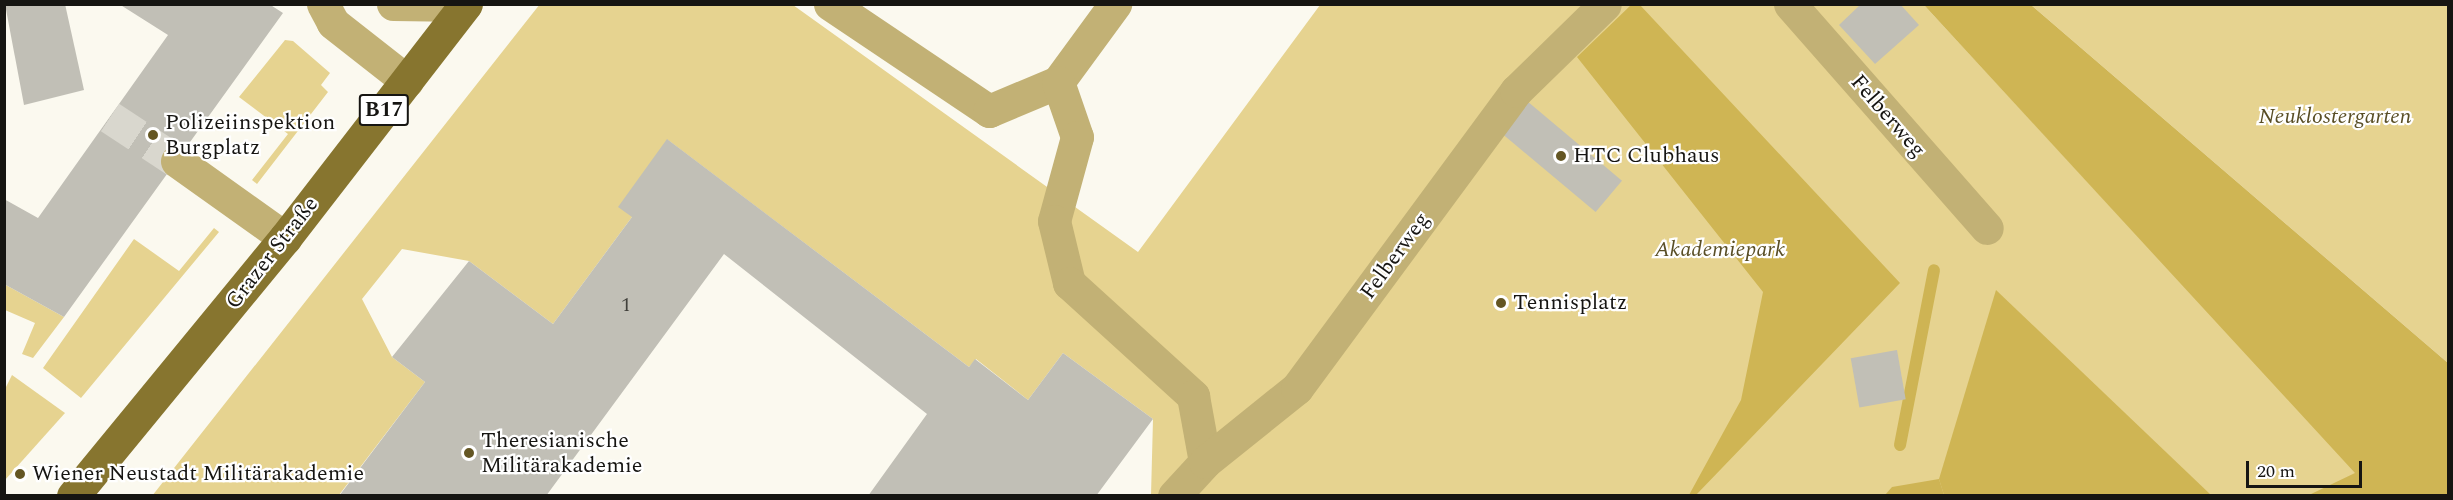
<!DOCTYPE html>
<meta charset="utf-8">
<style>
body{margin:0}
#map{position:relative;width:2453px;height:500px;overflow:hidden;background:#fbf9ef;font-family:Spectral,serif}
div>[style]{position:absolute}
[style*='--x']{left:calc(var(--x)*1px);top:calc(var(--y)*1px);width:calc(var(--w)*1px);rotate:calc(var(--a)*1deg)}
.green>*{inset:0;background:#e6d390}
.forest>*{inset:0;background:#cfb554}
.water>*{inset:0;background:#ceb454}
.stream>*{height:12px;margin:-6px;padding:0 6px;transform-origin:6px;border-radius:6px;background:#ceb454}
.building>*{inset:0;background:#c1bfb6;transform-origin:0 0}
.minor-tunnel>*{height:33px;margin-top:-16.5px;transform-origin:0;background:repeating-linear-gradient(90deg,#d9d7ce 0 33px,transparent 0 49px)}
.minor>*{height:33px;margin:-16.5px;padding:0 16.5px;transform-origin:16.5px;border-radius:16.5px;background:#c2b175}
.major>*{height:33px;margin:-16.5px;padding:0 16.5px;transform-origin:16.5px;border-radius:16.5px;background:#87752f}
.dots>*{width:16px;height:16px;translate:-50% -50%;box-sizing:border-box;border:3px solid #fff;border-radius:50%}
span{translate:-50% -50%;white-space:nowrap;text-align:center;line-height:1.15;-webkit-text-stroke:4.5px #fff;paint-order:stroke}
.number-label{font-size:20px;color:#41403b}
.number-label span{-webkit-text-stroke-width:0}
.shield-label span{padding:2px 4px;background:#fff;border:2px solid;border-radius:4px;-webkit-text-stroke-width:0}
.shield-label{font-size:21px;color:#161512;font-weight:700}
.street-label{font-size:22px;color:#161512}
.park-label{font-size:22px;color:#594e25;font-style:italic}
.poi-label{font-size:22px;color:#161512}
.left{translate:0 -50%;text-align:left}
.frame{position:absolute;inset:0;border:6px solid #161512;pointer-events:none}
.scale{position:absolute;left:2246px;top:461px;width:116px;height:27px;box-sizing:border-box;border:3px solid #161512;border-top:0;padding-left:8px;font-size:18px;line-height:21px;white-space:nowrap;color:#161512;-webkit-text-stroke:4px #fff;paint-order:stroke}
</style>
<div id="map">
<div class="green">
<div style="clip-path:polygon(540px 4px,793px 5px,1138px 252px,1320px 5px,1924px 5px,2377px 495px,1151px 495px,1153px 419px,1063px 353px,1028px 400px,976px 359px,969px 367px,668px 140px,632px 217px,553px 324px,469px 261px,402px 249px,362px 299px,392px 357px,425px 382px,339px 495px,152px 496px)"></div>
<div style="clip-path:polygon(2031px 5px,2448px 5px,2448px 363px)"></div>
<div style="clip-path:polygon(285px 40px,293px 41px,330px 73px,321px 85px,328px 92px,257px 184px,252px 180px,288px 134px,239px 97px)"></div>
<div style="clip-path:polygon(214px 228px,219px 232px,81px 398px,43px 368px,134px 239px,179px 271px)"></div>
<div style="clip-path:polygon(4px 284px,64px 317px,33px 358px,22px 354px,35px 323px,5px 310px)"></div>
<div style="clip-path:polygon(12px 375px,65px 413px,5px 480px,5px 389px)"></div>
</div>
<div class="forest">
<div style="clip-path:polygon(1631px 5px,1640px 5px,1900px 283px,1696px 495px,1689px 495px,1741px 400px,1763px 292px,1577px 57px)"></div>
<div style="clip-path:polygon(1924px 5px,2031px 5px,2448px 363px,2448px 495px,2309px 495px,2355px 473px)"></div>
<div style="clip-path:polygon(1996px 290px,2211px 495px,1944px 495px,1939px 479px)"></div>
</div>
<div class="water">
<div style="clip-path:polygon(1939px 479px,1944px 495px,1885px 495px,1892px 487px)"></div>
</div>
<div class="stream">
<div style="--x:1900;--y:445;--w:178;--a:-79"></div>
</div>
<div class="building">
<div style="clip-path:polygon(5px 4px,65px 4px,84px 90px,24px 105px)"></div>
<div style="clip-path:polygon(119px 4px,269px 4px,283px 13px,64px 317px,4px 284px,4px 199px,38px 218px,168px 35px)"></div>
<div style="clip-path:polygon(1861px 4px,1900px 4px,1919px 25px,1875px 64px,1839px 25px)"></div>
<div style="left:1527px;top:101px;width:124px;height:41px;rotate:40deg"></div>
<div style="clip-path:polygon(667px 139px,969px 367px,975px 359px,1028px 400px,1063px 353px,1153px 419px,1096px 496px,868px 496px,927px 414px,724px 254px,546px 496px,339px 496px,425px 382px,392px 357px,469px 261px,553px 324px,632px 217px,618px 207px)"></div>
<div style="left:1897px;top:350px;width:50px;height:47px;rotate:80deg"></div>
</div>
<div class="minor-tunnel">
<div style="--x:110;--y:117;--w:80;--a:33.3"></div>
</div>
<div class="minor">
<div style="--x:323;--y:4;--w:21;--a:62"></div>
<div style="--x:333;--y:23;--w:94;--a:38.1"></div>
<div style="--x:393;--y:4;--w:72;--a:0.8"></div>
<div style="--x:830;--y:4;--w:192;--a:33.9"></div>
<div style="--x:989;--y:111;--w:75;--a:-22.8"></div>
<div style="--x:1058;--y:82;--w:97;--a:-53.8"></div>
<div style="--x:1790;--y:4;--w:298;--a:48.7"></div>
<div style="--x:1058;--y:82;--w:58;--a:70.9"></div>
<div style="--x:1077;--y:137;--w:87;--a:105.3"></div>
<div style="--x:1054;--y:221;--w:64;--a:76.4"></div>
<div style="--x:1069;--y:283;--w:168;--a:42.3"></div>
<div style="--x:1193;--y:396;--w:67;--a:79.7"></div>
<div style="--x:177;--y:161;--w:133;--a:35.5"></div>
<div style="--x:1174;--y:496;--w:46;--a:-47.6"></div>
<div style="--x:1205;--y:462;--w:118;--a:-38.8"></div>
<div style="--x:1297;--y:388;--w:369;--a:-53.6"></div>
<div style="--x:1516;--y:91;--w:124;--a:-44.3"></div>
</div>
<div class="major">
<div style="--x:73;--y:496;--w:334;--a:-50.6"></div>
<div style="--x:285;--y:238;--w:296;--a:-52.3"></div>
</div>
<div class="dots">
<div style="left:153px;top:135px;background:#645623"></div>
<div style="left:1561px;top:156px;background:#645623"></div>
<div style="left:1501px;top:303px;background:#645623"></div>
<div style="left:469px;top:453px;background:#645623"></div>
<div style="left:20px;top:474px;background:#645623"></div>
</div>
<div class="number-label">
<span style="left:626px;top:305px">1</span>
</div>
<div class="shield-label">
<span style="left:384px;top:110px">B17</span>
</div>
<div class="street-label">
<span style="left:1888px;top:116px;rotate:49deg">Felberweg</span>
<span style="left:272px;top:253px;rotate:-52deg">Grazer Straße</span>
<span style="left:1395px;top:256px;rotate:-54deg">Felberweg</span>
</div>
<div class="park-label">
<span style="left:2335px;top:117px">Neuklostergarten</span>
<span style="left:1720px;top:250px">Akademiepark</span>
</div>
<div class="poi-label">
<span class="left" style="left:165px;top:135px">Polizeiinspektion<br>Burgplatz</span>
<span class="left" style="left:1573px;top:156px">HTC Clubhaus</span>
<span class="left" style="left:1513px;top:303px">Tennisplatz</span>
<span class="left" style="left:481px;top:453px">Theresianische<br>Militärakademie</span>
<span class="left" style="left:32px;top:474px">Wiener Neustadt Militärakademie</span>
</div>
<div class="frame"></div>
<div class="scale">20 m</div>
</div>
